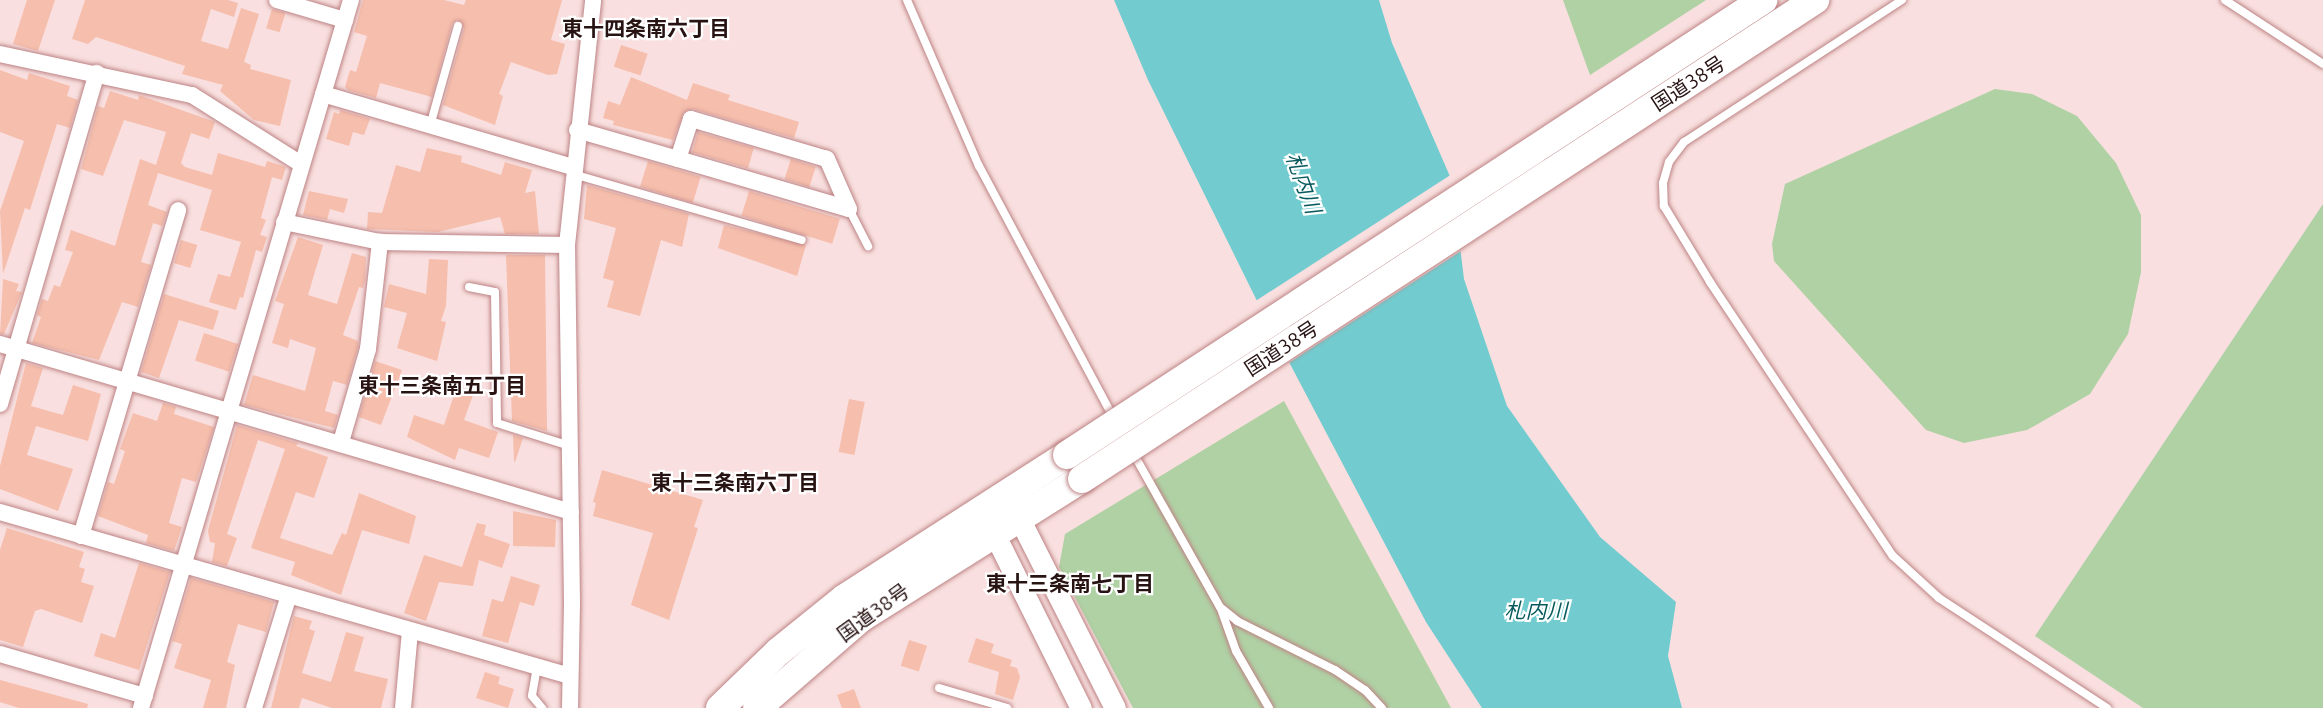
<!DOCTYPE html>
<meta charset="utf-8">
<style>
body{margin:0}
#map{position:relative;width:2323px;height:708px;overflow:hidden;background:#f9dfdf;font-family:Ubuntu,"Noto Sans JP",sans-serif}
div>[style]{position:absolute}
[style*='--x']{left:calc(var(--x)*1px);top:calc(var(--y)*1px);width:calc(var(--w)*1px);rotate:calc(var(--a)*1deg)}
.green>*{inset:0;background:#afd1a4}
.water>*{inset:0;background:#72cccf}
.pier>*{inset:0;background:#f9dfdf}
.building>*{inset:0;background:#f6beac;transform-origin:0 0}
.roads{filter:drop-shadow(0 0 2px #bd8384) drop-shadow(0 0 2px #bd8384)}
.service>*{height:8px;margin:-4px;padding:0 4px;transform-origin:4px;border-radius:4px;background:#fff}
.minor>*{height:16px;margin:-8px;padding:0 8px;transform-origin:8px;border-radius:8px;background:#fff}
.tertiary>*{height:21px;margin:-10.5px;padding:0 10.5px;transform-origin:10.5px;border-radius:10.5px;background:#fff}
.trunk>*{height:28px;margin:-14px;padding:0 14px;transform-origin:14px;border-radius:14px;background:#fff}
.bridges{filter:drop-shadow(0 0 2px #bd8384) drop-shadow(0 0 2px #bd8384)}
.trunk-bridge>*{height:28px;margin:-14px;padding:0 14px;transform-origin:14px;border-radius:14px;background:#fff}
span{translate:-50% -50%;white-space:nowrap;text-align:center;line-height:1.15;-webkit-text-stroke:4.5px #fff;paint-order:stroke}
.street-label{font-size:20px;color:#281313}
.neighbourhood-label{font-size:21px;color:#281313;font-weight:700}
.water-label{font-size:21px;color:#085a5d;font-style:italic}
</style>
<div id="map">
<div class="green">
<div style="clip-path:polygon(1563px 0,1706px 0,1590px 75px)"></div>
<div style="clip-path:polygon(1995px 89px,2032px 94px,2077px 116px,2116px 163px,2141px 215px,2141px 272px,2128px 334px,2090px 394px,2027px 430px,1964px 443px,1926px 430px,1774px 261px,1772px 244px,1785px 184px)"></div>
<div style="clip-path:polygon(2323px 204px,2323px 708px,2143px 708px,2035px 636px)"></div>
<div style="clip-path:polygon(1284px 401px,1451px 708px,1133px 708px,1059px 567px,1065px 534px)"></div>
</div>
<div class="water">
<div style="clip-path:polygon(1114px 0,1379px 0,1392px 43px,1452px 181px,1464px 279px,1507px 406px,1600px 537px,1676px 602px,1668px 656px,1682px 708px,1482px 708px,1426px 622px,1260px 307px,1148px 80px)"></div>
</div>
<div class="pier">
<div style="clip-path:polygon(1452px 174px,1464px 249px,1287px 364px,1254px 302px)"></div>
</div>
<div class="building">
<div style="clip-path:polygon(27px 0,55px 0,38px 51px,13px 44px)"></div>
<div style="clip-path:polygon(85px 0,228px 0,238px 3px,234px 17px,211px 9px,201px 41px,228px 49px,241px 8px,259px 14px,244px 62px,251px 65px,250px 69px,291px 80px,280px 126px,254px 120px,220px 91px,223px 85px,182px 74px,185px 66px,96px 37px,88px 44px,72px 39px)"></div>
<div style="clip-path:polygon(363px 0,444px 0,464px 5px,466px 0,562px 0,551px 40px,565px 44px,557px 74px,548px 75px,511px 62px,499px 94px,503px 96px,495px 125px,443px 105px,464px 28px,457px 20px,452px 24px,432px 97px,380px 83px,376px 98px,348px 90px,345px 87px,350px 70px,356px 72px,367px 36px,354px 32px)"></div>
<div style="left:272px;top:9px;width:14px;height:20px;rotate:17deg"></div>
<div style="left:621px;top:45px;width:28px;height:23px;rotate:18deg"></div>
<div style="clip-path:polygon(0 70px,27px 80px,29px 73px,70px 86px,67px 96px,78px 100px,70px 128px,57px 124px,30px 210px,25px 208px,3px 274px,0 211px,24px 141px,0 132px)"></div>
<div style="clip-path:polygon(631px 77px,687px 100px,693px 83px,730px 95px,728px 100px,799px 122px,794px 138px,693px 109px,684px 112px,673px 140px,613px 125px,614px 121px,603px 118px,608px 101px,620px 105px)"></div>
<div style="clip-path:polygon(110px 91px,138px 100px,139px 95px,215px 122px,209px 139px,191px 133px,181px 163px,185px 167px,212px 175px,218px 153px,265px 167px,267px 161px,286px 167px,282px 180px,272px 177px,261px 218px,266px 220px,260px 235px,267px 237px,262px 252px,256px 250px,243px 298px,240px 297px,236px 310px,209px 302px,218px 274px,230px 277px,241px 242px,200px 230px,212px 190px,158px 173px,148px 205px,167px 212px,162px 226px,153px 223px,141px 262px,151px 265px,138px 307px,122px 302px,99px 360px,32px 343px,41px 317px,37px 315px,42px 299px,48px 301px,54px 285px,60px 287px,73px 252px,65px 250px,71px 230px,115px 246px,140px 159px,156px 165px,166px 132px,124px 120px,103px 176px,81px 169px,98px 106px,104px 108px)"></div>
<div style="clip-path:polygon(340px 110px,370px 119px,364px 135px,353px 132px,349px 146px,326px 139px,334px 112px,339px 114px)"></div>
<div style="left:698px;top:132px;width:58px;height:21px;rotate:16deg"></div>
<div style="clip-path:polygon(427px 148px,462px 156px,461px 162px,501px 175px,505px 162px,532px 170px,525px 193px,535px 191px,539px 234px,505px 234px,500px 217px,438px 232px,367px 229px,368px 212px,382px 213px,396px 165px,420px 172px)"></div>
<div style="left:791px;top:159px;width:26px;height:21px;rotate:18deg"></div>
<div style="left:648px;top:161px;width:55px;height:27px;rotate:17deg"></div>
<div style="clip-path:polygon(587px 185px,689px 214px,682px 247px,661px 240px,640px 316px,607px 307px,614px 281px,603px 278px,616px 228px,584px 219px)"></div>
<div style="clip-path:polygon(309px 191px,348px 199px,344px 213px,330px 209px,327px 220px,303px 215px)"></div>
<div style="left:749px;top:191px;width:95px;height:26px;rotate:17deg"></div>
<div style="clip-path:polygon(724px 225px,806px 245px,797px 276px,718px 248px)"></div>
<div style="clip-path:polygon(298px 237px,323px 245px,308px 295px,337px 304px,352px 253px,366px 257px,365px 280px,363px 288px,359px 287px,343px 335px,358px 341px,358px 347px,347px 385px,333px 381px,325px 411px,338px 415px,334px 428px,244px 405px,253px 375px,305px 391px,316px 348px,290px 339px,288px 348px,272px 343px,284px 304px,275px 301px)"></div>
<div style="left:181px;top:240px;width:17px;height:24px;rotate:17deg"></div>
<div style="clip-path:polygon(506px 255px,545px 255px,547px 431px,512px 421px)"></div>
<div style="clip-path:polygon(429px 259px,448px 260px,446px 306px,441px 321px,446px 322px,437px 361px,397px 348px,407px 313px,384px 307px,389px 284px,426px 294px)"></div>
<div style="clip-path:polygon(3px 279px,19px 284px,16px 291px,22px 292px,4px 334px,0 334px)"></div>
<div style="clip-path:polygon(164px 294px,219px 311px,213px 330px,179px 320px,159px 378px,141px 372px)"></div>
<div style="left:204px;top:333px;width:36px;height:29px;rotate:18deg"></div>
<div style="clip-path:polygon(375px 361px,402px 370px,381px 425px,359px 417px)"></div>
<div style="clip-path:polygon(26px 363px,43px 368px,31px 406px,63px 415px,73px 385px,101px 394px,88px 441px,36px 426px,27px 455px,73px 469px,58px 511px,0 489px,0 466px)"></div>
<div style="clip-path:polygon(456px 389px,473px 395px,464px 420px,498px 432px,489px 458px,459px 448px,455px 460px,407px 437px,414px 415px,444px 425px)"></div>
<div style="left:849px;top:399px;width:16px;height:54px;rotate:11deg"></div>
<div style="clip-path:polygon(163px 403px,176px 407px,174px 414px,214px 427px,196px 482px,182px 478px,169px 523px,182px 527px,174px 551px,146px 543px,148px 535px,98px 516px,108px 482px,114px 484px,125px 451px,120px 449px,133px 413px,157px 421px)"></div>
<div style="clip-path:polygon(237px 425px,298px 443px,296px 446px,328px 457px,314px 498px,296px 492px,280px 538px,332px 555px,342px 533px,346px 535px,359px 493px,416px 516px,409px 544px,362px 530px,341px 595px,291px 575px,295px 562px,251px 548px,285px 449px,258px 440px,227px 534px,237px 538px,227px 566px,212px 562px,215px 543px,210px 542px,208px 531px)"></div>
<div style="clip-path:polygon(513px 435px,523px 438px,515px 462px,514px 461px)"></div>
<div style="clip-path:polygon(602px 470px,703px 500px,694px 527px,698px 528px,669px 620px,631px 605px,653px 533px,593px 516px,596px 503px,593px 502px)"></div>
<div style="clip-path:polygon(513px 511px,556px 520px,555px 547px,513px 546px)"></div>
<div style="clip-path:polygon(477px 523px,486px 525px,484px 535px,510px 544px,502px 568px,479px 560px,473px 586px,439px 582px,426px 621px,404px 613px,424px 555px,462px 567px)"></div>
<div style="clip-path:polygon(7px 528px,84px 552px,79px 567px,85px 569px,81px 582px,94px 586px,82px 623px,41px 609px,35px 611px,23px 647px,0 640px,0 550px)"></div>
<div style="clip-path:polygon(139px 563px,170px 572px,139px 670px,94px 656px,101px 633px,115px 638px)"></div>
<div style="clip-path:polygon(511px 576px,540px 585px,534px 606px,520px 602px,508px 643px,482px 636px,492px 599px,503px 602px)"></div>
<div style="clip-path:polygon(191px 578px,274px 602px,266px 632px,238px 624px,227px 662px,235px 665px,226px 708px,203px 708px,211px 680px,174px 668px,182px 644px,172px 641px)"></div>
<div style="clip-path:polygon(294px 616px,312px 621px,309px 629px,315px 631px,302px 673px,331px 682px,346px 632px,364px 637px,354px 671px,388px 679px,381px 708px,332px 708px,302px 698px,299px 708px,271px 708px)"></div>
<div style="clip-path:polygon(976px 638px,994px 644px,991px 653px,1012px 660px,1010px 666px,1017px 668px,1020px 677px,1013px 700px,995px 694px,999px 672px,968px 662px)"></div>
<div style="left:909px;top:640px;width:19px;height:27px;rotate:18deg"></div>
<div style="clip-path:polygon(485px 672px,500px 677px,498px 684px,514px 689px,508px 708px,476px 698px)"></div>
<div style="clip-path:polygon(0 680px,88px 704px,87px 708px,19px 708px,0 702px)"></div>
<div style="clip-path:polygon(854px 689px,861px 708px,842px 708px,837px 695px)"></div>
</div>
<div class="roads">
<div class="service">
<div style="--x:907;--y:0;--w:181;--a:66.6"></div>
<div style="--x:979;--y:166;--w:287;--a:61.9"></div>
<div style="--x:1902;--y:0;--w:260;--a:146.9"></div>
<div style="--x:1684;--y:142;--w:25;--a:127"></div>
<div style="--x:1669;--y:162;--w:22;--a:106"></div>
<div style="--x:1663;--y:183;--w:23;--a:88"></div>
<div style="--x:1664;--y:206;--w:89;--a:58.8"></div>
<div style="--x:1710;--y:282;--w:329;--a:56.3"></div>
<div style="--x:1893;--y:556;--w:62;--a:42.4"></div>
<div style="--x:1939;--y:598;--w:201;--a:33.2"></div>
<div style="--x:2225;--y:0;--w:117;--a:33.1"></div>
<div style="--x:430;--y:126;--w:104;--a:-74.4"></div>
<div style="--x:573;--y:174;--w:238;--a:16.1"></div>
<div style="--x:849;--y:209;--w:42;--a:62.8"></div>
<div style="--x:469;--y:287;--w:26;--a:11"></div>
<div style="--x:495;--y:292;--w:131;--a:89.1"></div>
<div style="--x:497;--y:423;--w:77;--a:17.5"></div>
<div style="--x:1132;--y:451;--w:179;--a:60.6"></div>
<div style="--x:1220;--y:607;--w:22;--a:39"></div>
<div style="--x:1237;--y:621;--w:110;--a:26.6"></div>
<div style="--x:1335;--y:670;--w:36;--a:34"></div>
<div style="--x:1365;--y:690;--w:25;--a:47"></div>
<div style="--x:1221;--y:609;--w:45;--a:70.3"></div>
<div style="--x:1236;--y:651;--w:66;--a:59.9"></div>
<div style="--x:537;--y:667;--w:29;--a:100"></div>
<div style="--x:532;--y:696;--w:16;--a:50"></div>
<div style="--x:939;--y:688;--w:71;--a:16.4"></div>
</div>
<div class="minor">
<div style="--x:277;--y:0;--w:71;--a:16.4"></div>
<div style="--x:0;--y:54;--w:196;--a:12.1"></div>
<div style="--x:192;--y:95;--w:129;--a:32.3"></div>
<div style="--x:323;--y:94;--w:260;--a:16.3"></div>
<div style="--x:577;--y:130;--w:105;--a:16"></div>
<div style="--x:678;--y:159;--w:178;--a:16.3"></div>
<div style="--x:849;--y:209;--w:55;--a:-113.7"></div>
<div style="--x:827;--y:159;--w:142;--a:-163.6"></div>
<div style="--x:691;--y:119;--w:42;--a:108"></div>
<div style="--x:284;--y:222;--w:98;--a:11.8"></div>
<div style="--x:380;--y:242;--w:187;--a:0.9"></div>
<div style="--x:0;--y:344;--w:595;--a:16.39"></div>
<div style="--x:0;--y:404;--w:345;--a:-73.7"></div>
<div style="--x:341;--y:442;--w:97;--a:-73.8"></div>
<div style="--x:368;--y:349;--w:108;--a:-83.6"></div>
<div style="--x:0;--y:512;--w:593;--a:16.05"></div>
<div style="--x:81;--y:536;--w:340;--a:-73.4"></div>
<div style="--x:0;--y:654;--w:151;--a:16.2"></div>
<div style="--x:141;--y:708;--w:738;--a:-73.48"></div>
<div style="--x:254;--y:708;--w:118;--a:-72.8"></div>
<div style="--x:403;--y:708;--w:77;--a:-84.8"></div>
<div style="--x:570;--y:708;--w:106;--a:-88.9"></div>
<div style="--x:572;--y:602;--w:357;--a:-90.8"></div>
<div style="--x:567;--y:245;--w:246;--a:-83.9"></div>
</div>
<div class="tertiary">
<div style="--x:1013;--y:506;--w:226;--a:63.2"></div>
<div style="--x:988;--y:521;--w:209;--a:63.6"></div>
</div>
<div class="trunk">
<div style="--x:720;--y:708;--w:81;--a:-44"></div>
<div style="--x:778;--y:652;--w:86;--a:-38.9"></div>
<div style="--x:845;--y:598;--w:264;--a:-32.8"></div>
<div style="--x:757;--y:708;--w:138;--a:-40.9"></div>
<div style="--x:861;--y:618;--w:261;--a:-32.2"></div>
</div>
</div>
<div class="bridges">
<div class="trunk-bridge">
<div style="--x:1067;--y:455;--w:832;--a:-33.17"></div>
<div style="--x:1082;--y:479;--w:876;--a:-33.16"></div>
</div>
</div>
<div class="street-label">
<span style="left:1688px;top:83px;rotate:-33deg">国道38号</span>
<span style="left:1281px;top:348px;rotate:-33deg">国道38号</span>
<span style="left:873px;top:612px;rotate:-36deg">国道38号</span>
</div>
<div class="neighbourhood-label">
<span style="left:646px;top:28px">東十四条南六丁目</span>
<span style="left:442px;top:385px">東十三条南五丁目</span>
<span style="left:735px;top:482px">東十三条南六丁目</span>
<span style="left:1070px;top:583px">東十三条南七丁目</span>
</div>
<div class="water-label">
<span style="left:1304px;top:183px;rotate:70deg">札内川</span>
<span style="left:1536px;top:610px">札内川</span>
</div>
</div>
